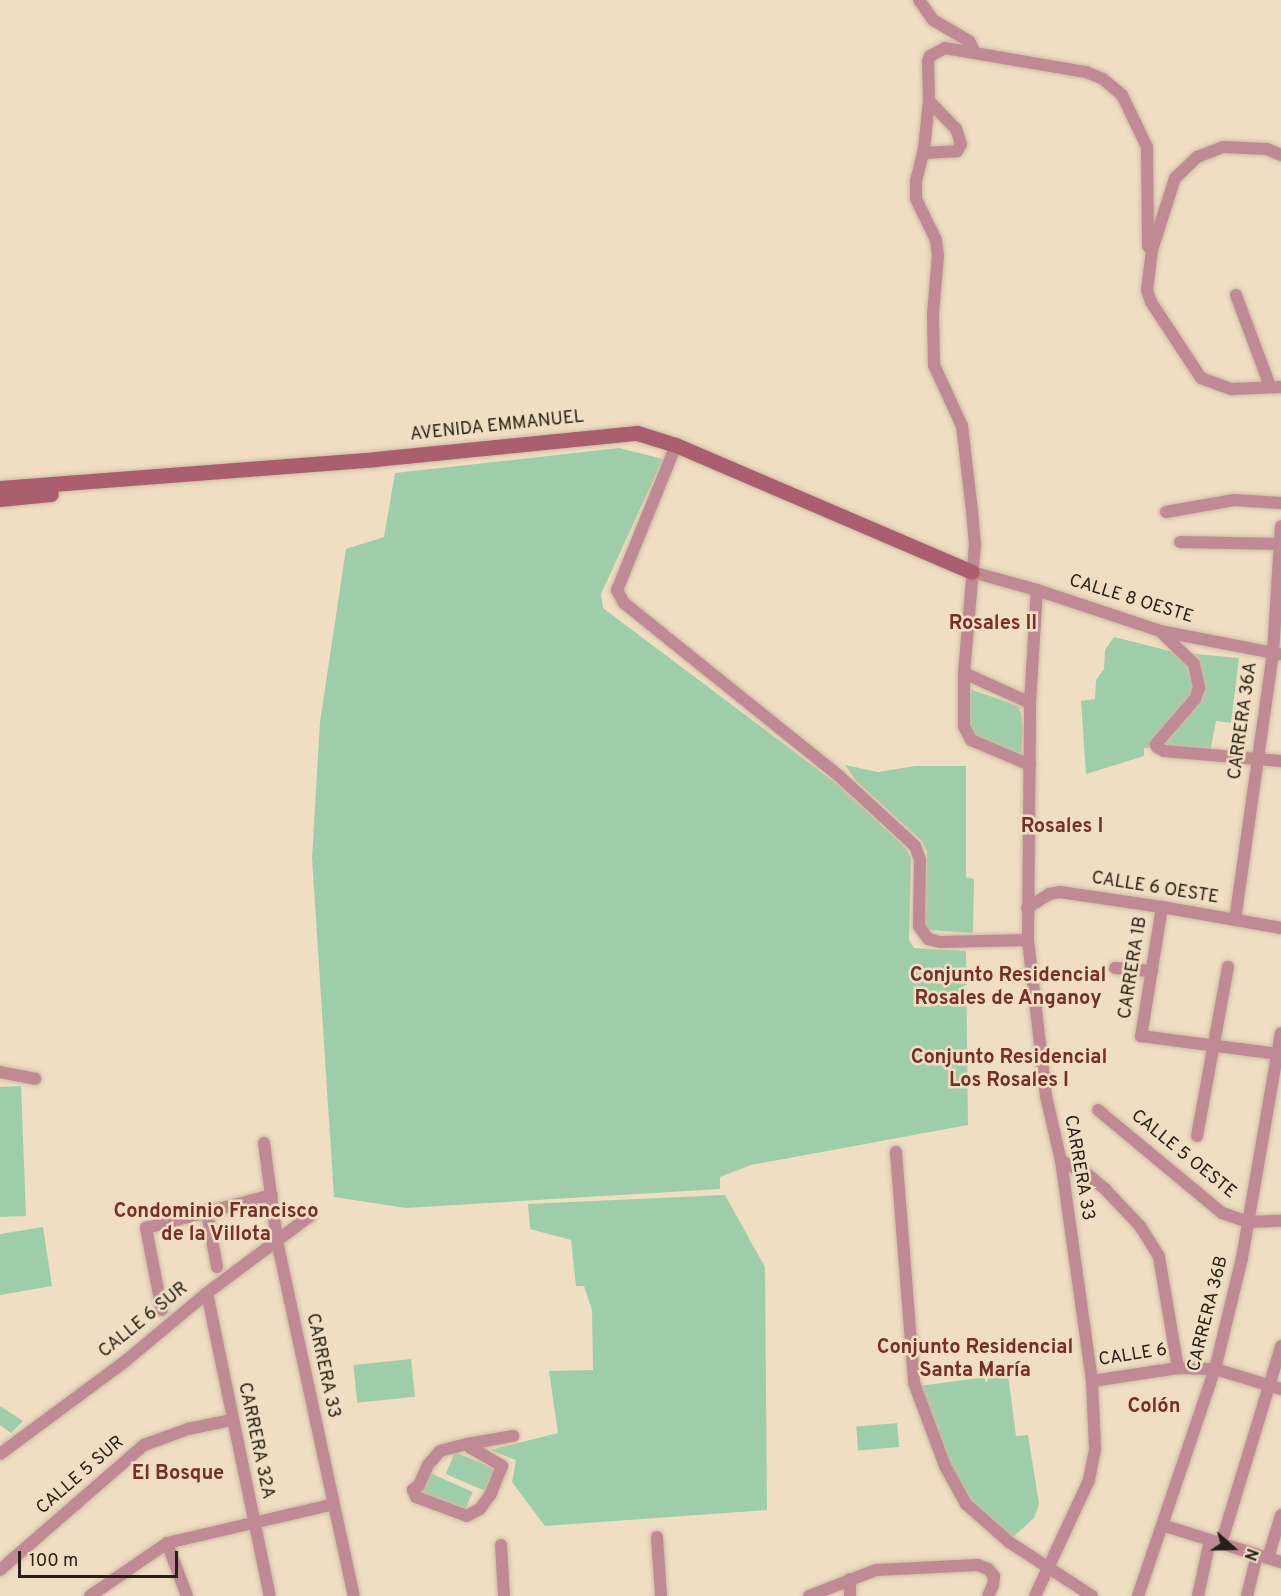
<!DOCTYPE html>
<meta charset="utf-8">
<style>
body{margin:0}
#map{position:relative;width:1281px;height:1596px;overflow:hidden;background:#f0dec3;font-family:Overpass,sans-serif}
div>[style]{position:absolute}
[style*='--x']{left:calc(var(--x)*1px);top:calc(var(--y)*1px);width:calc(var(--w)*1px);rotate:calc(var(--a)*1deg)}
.green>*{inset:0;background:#9ecea9;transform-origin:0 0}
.roads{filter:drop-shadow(0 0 2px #ccbca4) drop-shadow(0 0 2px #ccbca4)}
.street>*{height:12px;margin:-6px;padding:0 6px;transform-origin:6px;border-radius:6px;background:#bf8a93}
.secondary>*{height:15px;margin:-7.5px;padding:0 7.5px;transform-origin:7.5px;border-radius:7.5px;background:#ab5f6e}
span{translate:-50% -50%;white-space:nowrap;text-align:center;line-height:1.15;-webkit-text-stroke:5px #f0dec3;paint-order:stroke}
.street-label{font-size:18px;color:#262016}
.neighbourhood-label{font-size:20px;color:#752f28;font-weight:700}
.north{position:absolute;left:1203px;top:1518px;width:60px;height:60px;-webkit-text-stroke:4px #f0dec3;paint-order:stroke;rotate:110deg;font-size:16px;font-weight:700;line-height:24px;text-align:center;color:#262016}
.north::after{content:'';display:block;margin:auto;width:21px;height:27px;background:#262016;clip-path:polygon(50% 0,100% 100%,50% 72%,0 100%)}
.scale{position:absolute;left:18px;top:1551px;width:160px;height:27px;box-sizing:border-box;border:3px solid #262016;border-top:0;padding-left:8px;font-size:18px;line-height:21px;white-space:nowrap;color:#262016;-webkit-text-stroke:4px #f0dec3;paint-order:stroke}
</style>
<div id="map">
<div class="green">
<div style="clip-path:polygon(619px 448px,663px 459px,601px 594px,603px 608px,837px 784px,904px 846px,911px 858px,909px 940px,914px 948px,966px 951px,968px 1125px,751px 1165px,720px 1177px,720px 1189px,406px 1208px,334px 1197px,312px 858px,320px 722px,346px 549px,384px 537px,395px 473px)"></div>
<div style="clip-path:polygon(1114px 637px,1174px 652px,1239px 658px,1231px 723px,1216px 721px,1210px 752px,1144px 748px,1144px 756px,1086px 774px,1081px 701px,1095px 699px,1096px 680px,1104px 669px,1105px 650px)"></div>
<div style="clip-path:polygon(967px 688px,1018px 706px,1021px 713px,1023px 729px,1021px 758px,969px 733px)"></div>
<div style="clip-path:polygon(845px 765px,878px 772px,916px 766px,966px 766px,966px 877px,974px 879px,973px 933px,929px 930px,925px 924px,927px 851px,922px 841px,856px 781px)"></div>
<div style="clip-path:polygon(21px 1086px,26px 1216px,0 1217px,0 1087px)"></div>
<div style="clip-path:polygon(725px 1195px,765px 1267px,767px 1510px,545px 1526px,512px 1482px,516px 1460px,490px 1450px,558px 1433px,549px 1371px,593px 1370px,592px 1310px,584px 1286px,576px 1286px,571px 1240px,530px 1229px,528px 1204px)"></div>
<div style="clip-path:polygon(43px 1227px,52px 1286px,0 1295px,0 1234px)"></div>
<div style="left:411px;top:1359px;width:38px;height:58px;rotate:84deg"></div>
<div style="clip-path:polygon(1008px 1374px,1016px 1436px,1028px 1435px,1039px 1504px,1034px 1518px,1013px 1537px,970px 1504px,959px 1486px,919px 1386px)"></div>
<div style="clip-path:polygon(0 1406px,23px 1421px,11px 1433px,0 1425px)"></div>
<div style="left:897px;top:1423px;width:24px;height:41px;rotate:85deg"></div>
<div style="left:455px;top:1452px;width:43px;height:24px;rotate:23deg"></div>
<div style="left:428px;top:1472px;width:49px;height:23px;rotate:24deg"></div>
</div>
<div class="roads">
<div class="street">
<div style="--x:919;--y:0;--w:24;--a:55"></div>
<div style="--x:933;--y:20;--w:42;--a:30.3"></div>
<div style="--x:969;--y:41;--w:11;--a:63"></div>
<div style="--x:923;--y:153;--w:34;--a:-3"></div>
<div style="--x:957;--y:151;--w:8;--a:-60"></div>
<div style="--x:961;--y:144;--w:16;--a:-108"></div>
<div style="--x:956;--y:129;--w:39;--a:-134"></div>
<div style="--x:1281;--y:155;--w:15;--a:-157"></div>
<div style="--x:1267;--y:149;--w:44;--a:-177.4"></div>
<div style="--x:1223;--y:147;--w:28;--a:159"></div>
<div style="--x:1197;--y:157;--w:30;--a:136"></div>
<div style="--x:1175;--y:178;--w:76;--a:107.7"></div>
<div style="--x:1152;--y:250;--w:40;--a:97.1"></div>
<div style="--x:1147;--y:290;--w:13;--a:72"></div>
<div style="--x:1151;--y:302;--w:91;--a:56.7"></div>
<div style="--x:1201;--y:378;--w:33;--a:20"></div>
<div style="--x:1232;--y:389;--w:49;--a:-2.3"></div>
<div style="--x:1236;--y:295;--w:97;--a:69.5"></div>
<div style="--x:676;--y:445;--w:157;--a:112.1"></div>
<div style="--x:617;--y:590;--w:15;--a:62"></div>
<div style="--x:624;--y:603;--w:276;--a:38.8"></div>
<div style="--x:839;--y:776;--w:103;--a:42.6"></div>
<div style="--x:915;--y:846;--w:15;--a:70"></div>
<div style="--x:920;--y:860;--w:66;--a:90.9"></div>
<div style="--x:919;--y:926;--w:16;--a:55"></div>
<div style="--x:928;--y:939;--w:12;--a:14"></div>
<div style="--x:940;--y:942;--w:88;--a:-1.3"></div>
<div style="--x:1166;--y:512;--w:69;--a:-10"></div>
<div style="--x:1234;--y:500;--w:47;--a:3.7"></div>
<div style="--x:1180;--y:542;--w:100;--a:1.1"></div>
<div style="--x:972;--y:572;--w:67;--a:15.5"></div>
<div style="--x:1037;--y:590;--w:130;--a:18.4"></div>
<div style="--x:1160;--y:631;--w:122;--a:10.9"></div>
<div style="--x:1161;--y:632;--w:46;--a:44.1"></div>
<div style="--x:1194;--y:664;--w:25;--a:78"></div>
<div style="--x:1199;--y:688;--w:12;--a:110"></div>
<div style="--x:1195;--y:699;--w:60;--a:130.9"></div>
<div style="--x:1156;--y:744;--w:3;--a:72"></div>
<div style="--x:1157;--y:747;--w:8;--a:30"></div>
<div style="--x:1164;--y:751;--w:117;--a:4.9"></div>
<div style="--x:964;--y:673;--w:72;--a:24.4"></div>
<div style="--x:1030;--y:765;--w:64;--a:-157"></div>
<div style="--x:971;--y:740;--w:16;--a:-117"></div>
<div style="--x:964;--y:726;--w:53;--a:-90"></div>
<div style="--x:964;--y:673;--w:128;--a:-85.1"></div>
<div style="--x:975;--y:545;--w:34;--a:-95"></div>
<div style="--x:972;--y:511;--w:86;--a:-96.7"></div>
<div style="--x:962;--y:426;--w:67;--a:-114.7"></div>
<div style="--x:934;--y:365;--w:51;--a:-91.1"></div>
<div style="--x:933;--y:314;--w:58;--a:-85.1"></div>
<div style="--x:938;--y:256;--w:16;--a:-97"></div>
<div style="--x:936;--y:240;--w:46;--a:-116"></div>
<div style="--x:916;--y:199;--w:18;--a:-90"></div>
<div style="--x:916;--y:181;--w:33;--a:-76"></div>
<div style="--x:924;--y:149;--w:48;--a:-84.1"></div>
<div style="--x:929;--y:101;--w:40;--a:-91.4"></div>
<div style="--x:928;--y:61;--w:5;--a:-68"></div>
<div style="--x:930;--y:56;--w:17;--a:-28"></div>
<div style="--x:945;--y:48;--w:143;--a:9.7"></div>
<div style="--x:1086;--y:72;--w:18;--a:22"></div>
<div style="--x:1103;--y:79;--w:25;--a:40"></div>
<div style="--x:1122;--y:95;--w:58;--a:64.3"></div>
<div style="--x:1147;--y:147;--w:99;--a:89.4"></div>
<div style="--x:1148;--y:246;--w:6;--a:45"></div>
<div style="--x:1162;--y:907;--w:131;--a:99.2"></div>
<div style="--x:1141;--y:1036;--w:138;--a:7.5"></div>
<div style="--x:1027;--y:908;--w:26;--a:-32"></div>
<div style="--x:1049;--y:894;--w:11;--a:-10"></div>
<div style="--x:1060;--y:892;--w:103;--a:8.4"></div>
<div style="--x:1162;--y:907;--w:121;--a:10"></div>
<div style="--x:1235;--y:920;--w:270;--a:-81.9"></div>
<div style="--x:1273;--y:653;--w:127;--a:-86.4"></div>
<div style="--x:1115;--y:968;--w:37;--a:5"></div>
<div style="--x:0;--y:1072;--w:36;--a:11"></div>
<div style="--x:1098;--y:1110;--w:161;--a:39.7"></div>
<div style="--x:1222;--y:1213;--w:28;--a:19"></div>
<div style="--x:1248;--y:1222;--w:33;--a:-2"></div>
<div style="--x:1197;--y:1136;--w:172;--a:-79.6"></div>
<div style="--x:264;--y:1143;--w:99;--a:82.4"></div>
<div style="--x:277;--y:1241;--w:363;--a:77.8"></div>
<div style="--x:896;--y:1152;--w:232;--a:85.5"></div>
<div style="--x:914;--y:1383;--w:89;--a:69.5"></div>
<div style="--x:945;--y:1466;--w:43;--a:61.1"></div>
<div style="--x:966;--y:1504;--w:57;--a:41.5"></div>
<div style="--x:1009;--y:1542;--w:99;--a:33"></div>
<div style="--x:1061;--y:1161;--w:28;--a:26"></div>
<div style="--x:1086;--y:1173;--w:25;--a:40"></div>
<div style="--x:1105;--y:1189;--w:51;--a:46.6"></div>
<div style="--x:1140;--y:1226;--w:36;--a:58"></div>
<div style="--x:1159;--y:1257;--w:113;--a:80.3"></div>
<div style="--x:207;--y:1213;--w:55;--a:79.5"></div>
<div style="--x:207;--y:1293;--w:309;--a:78.3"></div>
<div style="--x:162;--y:1310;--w:84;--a:-101"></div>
<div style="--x:146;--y:1228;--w:130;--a:-14.7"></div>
<div style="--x:1092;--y:1381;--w:87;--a:-8.6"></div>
<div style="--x:1178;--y:1368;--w:37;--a:2"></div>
<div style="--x:1215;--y:1369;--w:69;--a:16.9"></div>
<div style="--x:477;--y:1443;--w:8;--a:140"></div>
<div style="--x:471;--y:1448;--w:36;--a:30"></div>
<div style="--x:502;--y:1466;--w:31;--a:112"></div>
<div style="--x:490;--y:1495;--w:17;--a:126"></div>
<div style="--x:480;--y:1509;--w:15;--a:152"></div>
<div style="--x:467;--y:1516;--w:54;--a:-159.6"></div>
<div style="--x:416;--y:1497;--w:8;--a:-113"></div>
<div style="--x:413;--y:1490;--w:8;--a:-40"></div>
<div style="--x:419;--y:1485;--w:22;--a:-66"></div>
<div style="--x:428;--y:1465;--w:18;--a:-49"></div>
<div style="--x:440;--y:1451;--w:28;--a:-15"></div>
<div style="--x:467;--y:1444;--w:47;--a:-9.9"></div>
<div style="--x:0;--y:1454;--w:153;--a:-36.5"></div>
<div style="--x:123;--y:1363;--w:109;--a:-39.8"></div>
<div style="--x:207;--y:1293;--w:129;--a:-36.8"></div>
<div style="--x:1162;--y:1525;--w:125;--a:17.3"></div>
<div style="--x:657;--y:1537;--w:59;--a:86.1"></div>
<div style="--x:167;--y:1543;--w:57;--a:69.3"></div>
<div style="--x:1221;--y:1544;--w:207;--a:-73.1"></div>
<div style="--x:501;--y:1545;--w:51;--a:86.6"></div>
<div style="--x:1268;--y:1558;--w:45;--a:-73.2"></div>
<div style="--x:0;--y:1570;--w:191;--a:-41"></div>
<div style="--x:144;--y:1445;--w:47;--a:-20"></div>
<div style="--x:188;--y:1429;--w:45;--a:-11.6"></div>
<div style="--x:850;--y:1579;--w:17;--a:90"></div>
<div style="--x:90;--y:1596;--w:93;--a:-34.5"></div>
<div style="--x:167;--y:1543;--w:171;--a:-13.1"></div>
<div style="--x:809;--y:1596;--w:72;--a:-21.2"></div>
<div style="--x:876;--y:1570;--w:102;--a:-2.8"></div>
<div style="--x:978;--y:1565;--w:11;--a:22"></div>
<div style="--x:988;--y:1569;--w:9;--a:49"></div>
<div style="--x:994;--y:1576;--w:9;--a:96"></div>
<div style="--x:993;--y:1585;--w:12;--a:114"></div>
<div style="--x:1035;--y:1596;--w:128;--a:-65"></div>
<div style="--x:1089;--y:1480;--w:33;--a:-79"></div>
<div style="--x:1095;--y:1448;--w:67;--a:-92.6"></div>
<div style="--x:1092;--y:1381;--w:222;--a:-98"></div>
<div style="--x:1061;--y:1161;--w:67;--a:-103"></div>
<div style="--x:1046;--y:1096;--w:157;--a:-96.6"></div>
<div style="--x:1028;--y:940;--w:237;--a:-89.5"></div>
<div style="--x:1030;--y:703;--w:113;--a:-86.5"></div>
<div style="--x:1138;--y:1596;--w:240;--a:-71.3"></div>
<div style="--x:1215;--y:1369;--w:114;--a:-76.3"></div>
<div style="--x:1242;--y:1258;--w:228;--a:-80.2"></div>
<div style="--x:1198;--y:1596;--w:57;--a:-77.9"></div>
<div style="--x:1247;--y:1596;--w:42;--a:-76.3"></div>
</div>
<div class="secondary">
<div style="--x:0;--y:488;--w:376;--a:-4.4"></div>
<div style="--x:375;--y:459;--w:263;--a:-5.7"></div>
<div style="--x:637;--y:433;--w:41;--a:17.1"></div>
<div style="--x:676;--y:445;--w:322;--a:23.2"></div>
<div style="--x:0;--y:499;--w:51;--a:-5.6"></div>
</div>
</div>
<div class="street-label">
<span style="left:497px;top:427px;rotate:-6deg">AVENIDA EMMANUEL</span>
<span style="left:1131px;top:600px;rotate:17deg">CALLE 8 OESTE</span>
<span style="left:1244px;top:721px;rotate:-82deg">CARRERA 36A</span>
<span style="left:1155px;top:889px;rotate:9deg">CALLE 6 OESTE</span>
<span style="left:1134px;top:968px;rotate:-81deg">CARRERA 1B</span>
<span style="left:1183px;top:1155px;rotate:39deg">CALLE 5 OESTE</span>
<span style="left:1078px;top:1168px;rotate:80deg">CARRERA 33</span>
<span style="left:1209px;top:1314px;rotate:-76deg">CARRERA 36B</span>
<span style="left:144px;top:1321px;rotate:-39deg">CALLE 6 SUR</span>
<span style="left:1133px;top:1356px;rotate:-9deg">CALLE 6</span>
<span style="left:322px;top:1366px;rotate:78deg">CARRERA 33</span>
<span style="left:255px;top:1441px;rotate:78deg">CARRERA 32A</span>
<span style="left:81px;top:1476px;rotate:-41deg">CALLE 5 SUR</span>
</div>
<div class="neighbourhood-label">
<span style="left:993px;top:624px">Rosales II</span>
<span style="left:1062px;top:827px">Rosales I</span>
<span style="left:1008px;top:988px">Conjunto Residencial<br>Rosales de Anganoy</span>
<span style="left:1009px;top:1070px">Conjunto Residencial<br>Los Rosales I</span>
<span style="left:216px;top:1224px">Condominio Francisco<br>de la Villota</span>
<span style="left:975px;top:1360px">Conjunto Residencial<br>Santa María</span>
<span style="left:1154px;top:1407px">Colón</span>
<span style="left:178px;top:1474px">El Bosque</span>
</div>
<div class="north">N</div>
<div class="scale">100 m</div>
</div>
